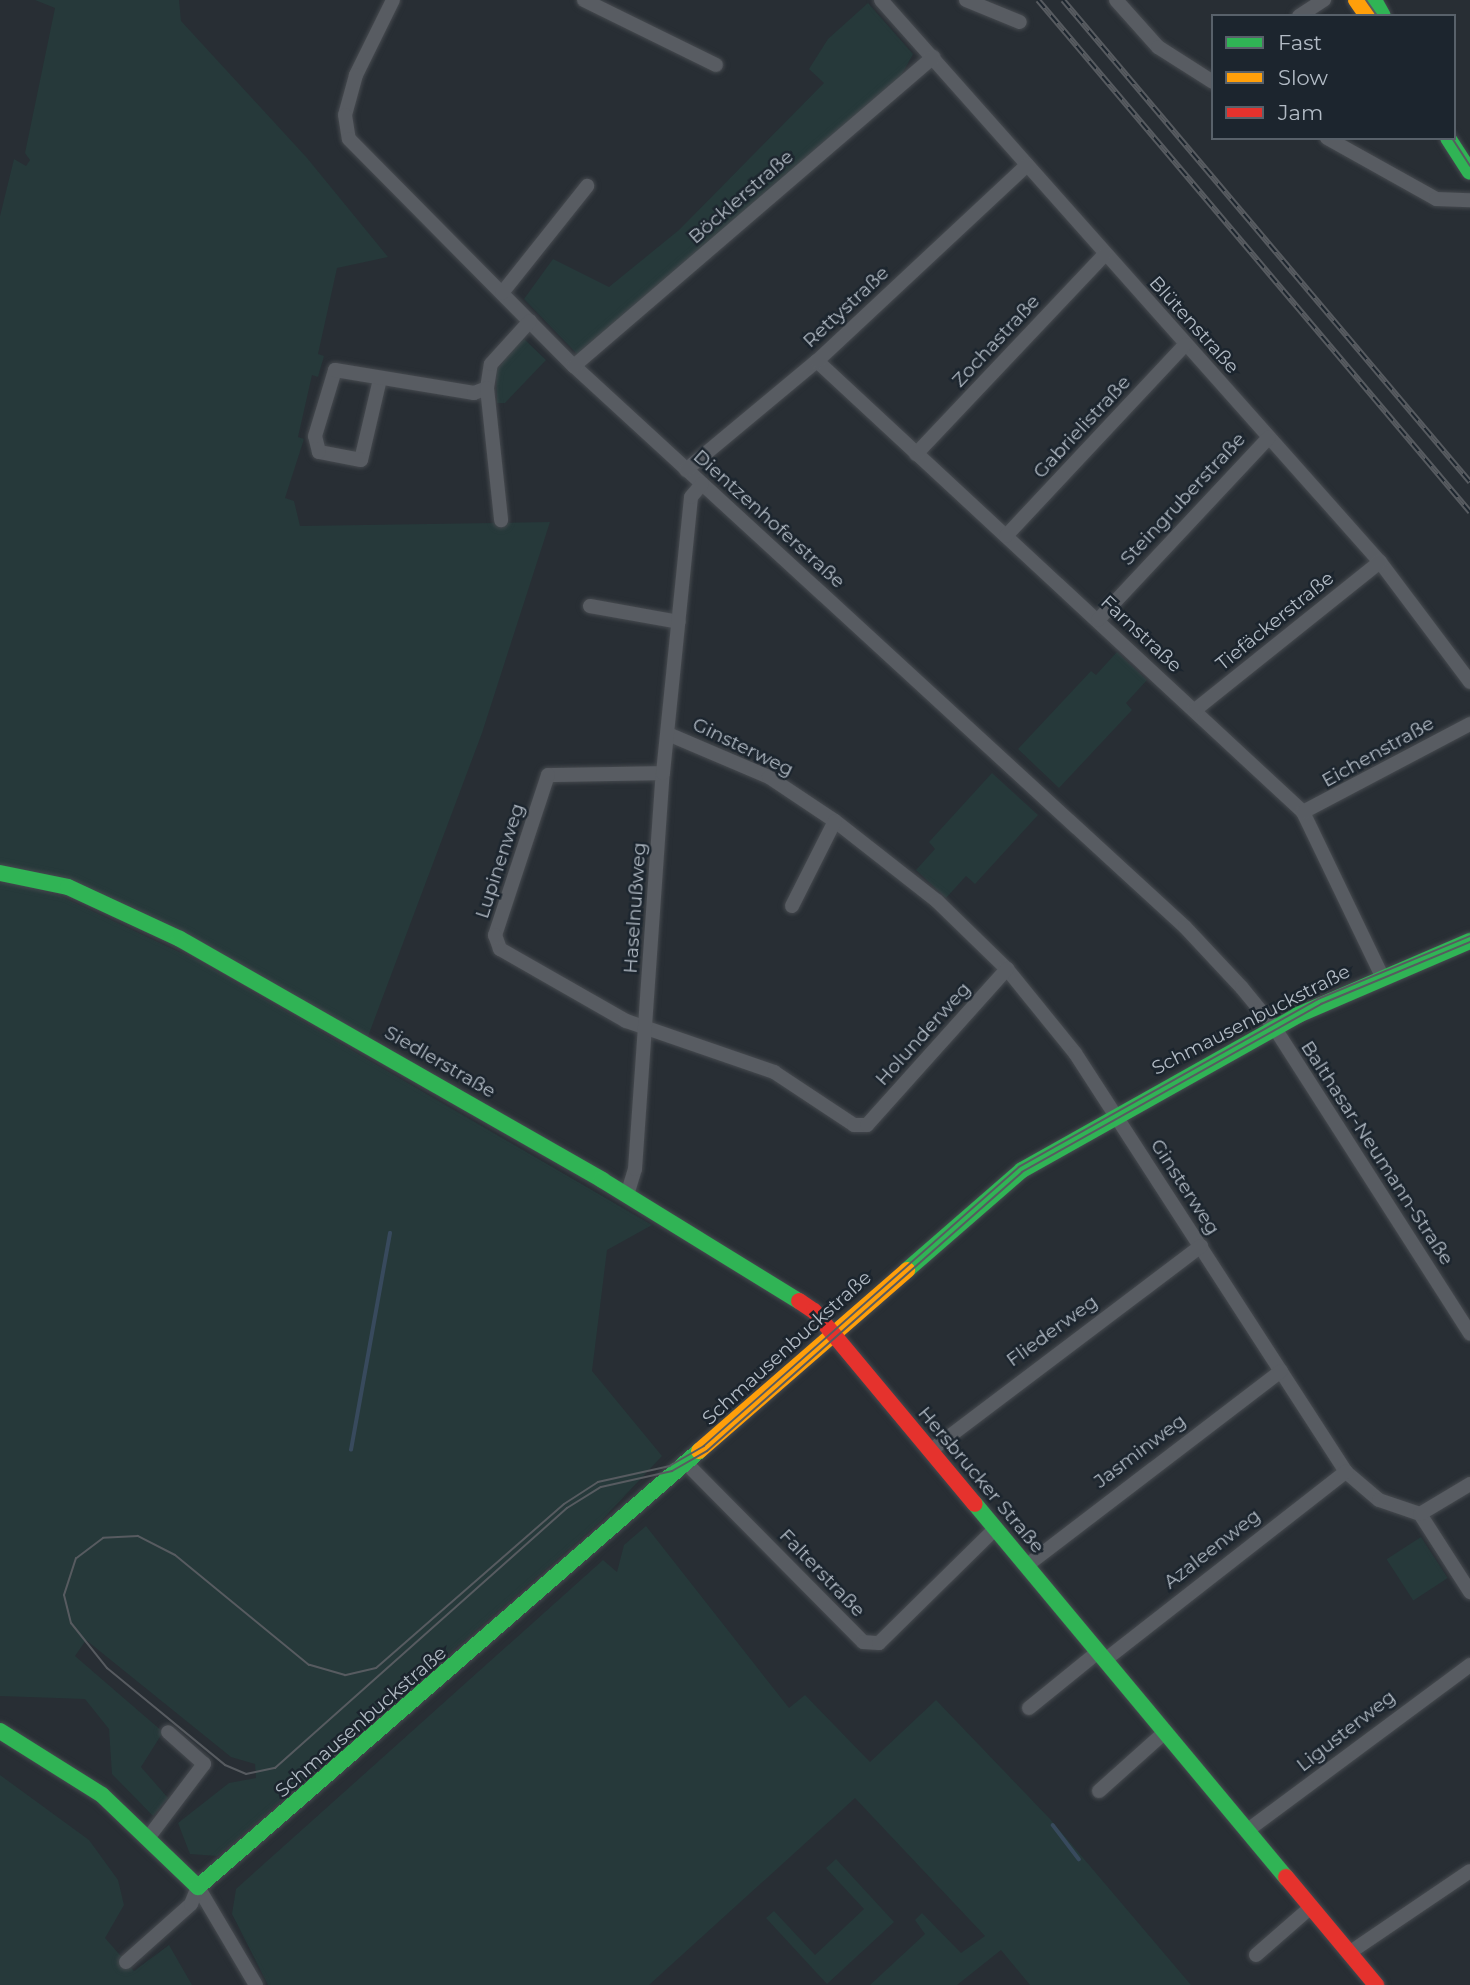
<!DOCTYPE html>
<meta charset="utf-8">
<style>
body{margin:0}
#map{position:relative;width:1470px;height:1985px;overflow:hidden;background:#282e34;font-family:Montserrat,sans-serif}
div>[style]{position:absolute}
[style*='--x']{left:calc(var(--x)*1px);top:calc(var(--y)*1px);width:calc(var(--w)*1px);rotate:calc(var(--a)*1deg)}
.green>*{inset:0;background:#26393a;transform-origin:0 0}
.stream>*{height:3.5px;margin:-1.75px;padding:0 1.75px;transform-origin:1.75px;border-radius:1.75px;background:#384a5d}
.roads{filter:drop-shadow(0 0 2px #464a4f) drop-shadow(0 0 2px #464a4f)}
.street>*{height:14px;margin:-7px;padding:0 7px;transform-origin:7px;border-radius:7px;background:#585c62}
.fast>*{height:16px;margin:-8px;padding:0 8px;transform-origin:8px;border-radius:8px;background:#30b455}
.slow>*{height:16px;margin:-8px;padding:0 8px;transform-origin:8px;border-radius:8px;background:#ff9f0a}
.jam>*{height:16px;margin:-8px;padding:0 8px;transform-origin:8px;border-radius:8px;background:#e5322d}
.tram>*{height:2px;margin:-1px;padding:0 1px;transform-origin:1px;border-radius:1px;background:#575b60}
.rail>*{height:6px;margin-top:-3px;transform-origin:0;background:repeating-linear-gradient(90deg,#1c252e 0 10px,#575b60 0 20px);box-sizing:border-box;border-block:2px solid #575b60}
span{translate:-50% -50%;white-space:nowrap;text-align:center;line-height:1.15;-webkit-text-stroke:5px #1c252e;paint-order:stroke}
.street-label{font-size:19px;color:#b2bbc5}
.legend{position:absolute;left:1211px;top:14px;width:245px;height:126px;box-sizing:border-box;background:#1c252e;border:2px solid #58616a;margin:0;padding:9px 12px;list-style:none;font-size:21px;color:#b2bbc5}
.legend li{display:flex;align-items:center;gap:14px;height:35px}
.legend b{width:35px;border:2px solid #58616a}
</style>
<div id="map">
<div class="green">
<div style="clip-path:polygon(35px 0,179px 0,181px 21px,307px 158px,388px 257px,337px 268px,318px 354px,324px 356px,318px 377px,312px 375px,298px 437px,304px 439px,285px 498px,294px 501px,300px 526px,550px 522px,482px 733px,367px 1039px,211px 948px,0 868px,0 216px,14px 159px,26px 166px,30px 160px,25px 153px,55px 8px)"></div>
<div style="clip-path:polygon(868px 3px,913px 54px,901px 76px,578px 355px,524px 299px,553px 259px,609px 287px,679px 230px,824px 83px,809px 69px,828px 39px)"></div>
<div style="clip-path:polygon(522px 337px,546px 360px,505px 403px,497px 403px,496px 371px)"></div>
<div style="clip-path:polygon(1117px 652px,1147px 680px,1126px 703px,1132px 710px,1059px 788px,1018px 749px,1091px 671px,1096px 675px)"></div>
<div style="clip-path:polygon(992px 773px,1038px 815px,975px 884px,966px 876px,946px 898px,916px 870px,935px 849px,929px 842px)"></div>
<div style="clip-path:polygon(12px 882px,60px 896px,198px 961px,652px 1225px,607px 1250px,592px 1371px,662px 1456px,602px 1520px,217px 1856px,190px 1854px,178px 1823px,229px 1783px,256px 1778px,255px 1764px,231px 1757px,86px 1640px,75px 1656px,163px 1732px,141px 1767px,168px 1798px,153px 1816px,112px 1774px,109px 1729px,85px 1699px,0 1696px,0 883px)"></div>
<div style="clip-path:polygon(646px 1526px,789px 1708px,805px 1695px,870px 1762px,936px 1700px,1050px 1819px,1191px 1985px,1030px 1985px,1001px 1950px,957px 1985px,870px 1985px,925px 1934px,915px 1920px,922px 1913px,961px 1953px,985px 1936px,855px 1798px,649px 1985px,268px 1985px,232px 1914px,236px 1889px,603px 1560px,617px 1572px,624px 1545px)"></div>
<div style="left:1421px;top:1537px;width:49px;height:41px;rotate:57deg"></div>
<div style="clip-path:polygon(0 1775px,89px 1840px,118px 1880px,124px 1905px,105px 1938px,134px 1971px,169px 1945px,192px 1985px,0 1985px)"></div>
<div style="clip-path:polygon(836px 1859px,894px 1922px,827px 1984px,766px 1918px,774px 1911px,815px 1955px,864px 1909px,826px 1868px)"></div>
</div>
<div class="stream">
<div style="--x:351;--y:1450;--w:220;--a:-79.8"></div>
<div style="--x:1053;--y:1825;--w:43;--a:52.6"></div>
</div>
<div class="roads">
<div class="street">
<div style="--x:393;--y:0;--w:84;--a:116.3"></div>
<div style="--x:356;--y:75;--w:41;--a:105.4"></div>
<div style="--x:345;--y:115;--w:24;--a:81"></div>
<div style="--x:349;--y:139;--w:320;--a:45.3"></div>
<div style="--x:574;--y:366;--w:829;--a:42.56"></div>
<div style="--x:1185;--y:927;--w:83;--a:46.9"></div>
<div style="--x:1242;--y:988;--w:50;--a:50.6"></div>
<div style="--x:1274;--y:1027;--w:364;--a:57.4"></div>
<div style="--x:584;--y:0;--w:147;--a:26.2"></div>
<div style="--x:881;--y:0;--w:752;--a:48.4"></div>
<div style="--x:1380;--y:562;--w:150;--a:53.1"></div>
<div style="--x:966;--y:0;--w:58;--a:22.2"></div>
<div style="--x:1116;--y:0;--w:63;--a:48.2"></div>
<div style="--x:1158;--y:47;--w:65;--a:32.5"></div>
<div style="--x:1299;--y:16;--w:30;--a:-33"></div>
<div style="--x:1327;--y:138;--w:125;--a:29.2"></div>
<div style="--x:1436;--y:199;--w:34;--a:2"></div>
<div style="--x:502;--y:293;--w:137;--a:-51.5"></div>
<div style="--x:817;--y:361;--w:663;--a:42.86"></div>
<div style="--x:1303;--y:812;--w:182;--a:64.3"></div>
<div style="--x:574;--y:366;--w:474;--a:-40.7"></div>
<div style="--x:380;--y:379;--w:83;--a:103.2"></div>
<div style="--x:361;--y:460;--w:43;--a:-169.2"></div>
<div style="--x:319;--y:452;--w:16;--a:-104"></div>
<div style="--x:315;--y:436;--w:69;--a:-73.1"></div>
<div style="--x:335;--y:370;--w:141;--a:9.4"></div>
<div style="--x:474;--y:393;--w:14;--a:-21"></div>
<div style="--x:487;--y:388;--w:24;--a:-81"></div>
<div style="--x:491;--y:364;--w:58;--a:-47.8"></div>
<div style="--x:487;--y:388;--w:133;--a:83.9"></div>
<div style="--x:916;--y:454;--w:275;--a:-46.6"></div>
<div style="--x:686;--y:470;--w:170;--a:-39.8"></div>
<div style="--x:817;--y:361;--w:287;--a:-43"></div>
<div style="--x:1006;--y:536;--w:262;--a:-46.9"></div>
<div style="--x:590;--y:606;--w:90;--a:10.2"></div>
<div style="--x:1098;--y:620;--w:250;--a:-46.9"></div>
<div style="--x:1195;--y:710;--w:237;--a:-38.7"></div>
<div style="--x:668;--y:734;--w:110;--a:23.1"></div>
<div style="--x:769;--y:777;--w:79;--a:33.7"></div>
<div style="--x:835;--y:821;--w:130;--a:38.1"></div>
<div style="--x:937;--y:901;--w:98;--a:44.2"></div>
<div style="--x:1007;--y:969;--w:108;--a:51"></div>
<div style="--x:1075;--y:1053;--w:499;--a:57.1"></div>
<div style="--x:1346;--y:1472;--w:43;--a:40.3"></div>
<div style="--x:1379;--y:1500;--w:43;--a:18.9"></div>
<div style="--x:1420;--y:1514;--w:93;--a:57.3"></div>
<div style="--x:663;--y:773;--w:115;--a:179"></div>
<div style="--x:548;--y:775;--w:169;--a:108.3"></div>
<div style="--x:495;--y:935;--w:15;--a:70"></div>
<div style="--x:500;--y:949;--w:145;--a:29.7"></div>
<div style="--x:626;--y:1021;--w:157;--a:19"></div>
<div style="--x:774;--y:1072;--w:96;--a:33.5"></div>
<div style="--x:854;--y:1125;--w:13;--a:0"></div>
<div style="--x:867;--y:1125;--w:210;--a:-48.1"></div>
<div style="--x:1303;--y:812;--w:189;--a:-27.8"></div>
<div style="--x:792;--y:906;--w:95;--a:-63.2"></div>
<div style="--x:627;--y:1195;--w:27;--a:-73"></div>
<div style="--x:635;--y:1169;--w:397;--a:-86"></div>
<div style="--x:663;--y:773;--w:277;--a:-84.2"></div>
<div style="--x:691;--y:497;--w:17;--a:-50"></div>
<div style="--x:930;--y:1451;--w:340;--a:-37.1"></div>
<div style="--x:688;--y:1465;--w:249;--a:45.3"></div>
<div style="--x:863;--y:1642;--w:16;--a:4"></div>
<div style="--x:879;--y:1643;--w:160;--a:-44.5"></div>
<div style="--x:1420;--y:1514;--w:58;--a:-31"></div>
<div style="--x:1026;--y:1566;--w:321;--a:-37.4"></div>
<div style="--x:1105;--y:1660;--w:306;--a:-38"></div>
<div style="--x:1029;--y:1708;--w:89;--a:-39.1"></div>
<div style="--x:1099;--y:1791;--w:89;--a:-41.8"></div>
<div style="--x:1248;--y:1830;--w:277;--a:-36.6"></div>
<div style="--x:148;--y:1838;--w:93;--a:-52.9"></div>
<div style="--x:204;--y:1764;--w:48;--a:-138.4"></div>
<div style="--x:198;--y:1887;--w:114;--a:59.4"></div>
<div style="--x:1349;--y:1953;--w:146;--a:-34.1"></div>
<div style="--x:1256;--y:1955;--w:73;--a:-41.1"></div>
<div style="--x:126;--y:1962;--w:87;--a:-41.7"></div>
<div style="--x:191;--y:1904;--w:18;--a:-68"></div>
</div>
<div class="fast">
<div style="--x:1374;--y:0;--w:18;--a:61"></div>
<div style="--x:1448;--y:138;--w:40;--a:57.1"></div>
<div style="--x:0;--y:873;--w:69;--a:11.6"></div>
<div style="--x:68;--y:887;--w:123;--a:24.9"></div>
<div style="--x:180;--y:939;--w:486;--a:29.7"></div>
<div style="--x:602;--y:1180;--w:231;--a:31.6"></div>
<div style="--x:907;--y:1270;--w:152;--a:-41"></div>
<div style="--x:1022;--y:1170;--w:317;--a:-29.3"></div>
<div style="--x:1298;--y:1015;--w:187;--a:-23.3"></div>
<div style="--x:975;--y:1504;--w:486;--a:50.2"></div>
<div style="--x:0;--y:1731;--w:120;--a:32.1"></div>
<div style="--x:102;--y:1795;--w:133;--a:43.8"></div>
<div style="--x:198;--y:1887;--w:664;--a:-41.03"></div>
</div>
<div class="slow">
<div style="--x:1356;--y:0;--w:19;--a:55"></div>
<div style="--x:699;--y:1451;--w:276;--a:-41"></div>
</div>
<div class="jam">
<div style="--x:799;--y:1301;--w:18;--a:34"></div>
<div style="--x:814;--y:1311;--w:251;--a:50.2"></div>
<div style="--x:1286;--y:1877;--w:141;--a:50.2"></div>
</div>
</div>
<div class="tram">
<div style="--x:1366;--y:0;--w:19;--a:55"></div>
<div style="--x:1452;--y:138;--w:33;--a:57"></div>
<div style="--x:1470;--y:936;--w:165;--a:157.5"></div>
<div style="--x:1318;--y:999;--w:343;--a:150.7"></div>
<div style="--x:1019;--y:1167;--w:421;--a:138.5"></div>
<div style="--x:704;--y:1446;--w:39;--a:150"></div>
<div style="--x:670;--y:1466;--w:74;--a:167.5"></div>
<div style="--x:598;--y:1482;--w:40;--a:147.1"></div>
<div style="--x:564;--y:1504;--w:249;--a:138.9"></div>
<div style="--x:376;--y:1668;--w:32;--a:167"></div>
<div style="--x:345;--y:1675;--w:37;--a:-164"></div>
<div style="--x:309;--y:1665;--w:173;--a:-140.6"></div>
<div style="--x:175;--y:1555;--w:42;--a:-152.8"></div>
<div style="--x:138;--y:1536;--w:35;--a:177"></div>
<div style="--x:103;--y:1538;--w:34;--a:143"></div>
<div style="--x:76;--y:1558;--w:39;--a:108"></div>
<div style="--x:64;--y:1595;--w:29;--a:76"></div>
<div style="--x:71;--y:1623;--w:58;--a:51.3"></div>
<div style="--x:107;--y:1668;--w:153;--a:39.4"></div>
<div style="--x:225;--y:1765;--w:23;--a:23"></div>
<div style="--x:246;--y:1774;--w:30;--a:-12"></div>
<div style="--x:275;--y:1768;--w:391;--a:-41.7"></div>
<div style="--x:567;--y:1508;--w:40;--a:-32"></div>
<div style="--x:601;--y:1487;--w:73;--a:-12.7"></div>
<div style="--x:672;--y:1471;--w:40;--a:-29.7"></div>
<div style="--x:707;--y:1451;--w:421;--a:-41.5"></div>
<div style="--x:1022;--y:1172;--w:343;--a:-29.3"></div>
<div style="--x:1321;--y:1004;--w:161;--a:-22.6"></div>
</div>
<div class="rail">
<div style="--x:1038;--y:0;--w:670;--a:49.84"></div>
<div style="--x:1063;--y:0;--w:631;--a:49.82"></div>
</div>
<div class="street-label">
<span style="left:741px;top:197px;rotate:-41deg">Böcklerstraße</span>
<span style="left:846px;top:307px;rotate:-43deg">Rettystraße</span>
<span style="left:1194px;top:325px;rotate:48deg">Blütenstraße</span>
<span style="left:996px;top:341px;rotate:-47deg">Zochastraße</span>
<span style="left:1082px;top:427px;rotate:-47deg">Gabrielistraße</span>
<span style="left:1183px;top:499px;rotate:-47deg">Steingruberstraße</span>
<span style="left:769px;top:519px;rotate:42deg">Dientzenhoferstraße</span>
<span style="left:1275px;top:621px;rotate:-39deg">Tiefäckerstraße</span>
<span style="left:1141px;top:634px;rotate:43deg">Farnstraße</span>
<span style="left:743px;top:747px;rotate:26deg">Ginsterweg</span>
<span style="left:1378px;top:752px;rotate:-29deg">Eichenstraße</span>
<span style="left:500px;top:861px;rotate:-72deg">Lupinenweg</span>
<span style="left:635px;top:908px;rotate:-86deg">Haselnußweg</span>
<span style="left:1251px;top:1020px;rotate:-27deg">Schmausenbuckstraße</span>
<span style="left:923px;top:1034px;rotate:-48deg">Holunderweg</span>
<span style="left:440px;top:1062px;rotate:30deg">Siedlerstraße</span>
<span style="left:1377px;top:1153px;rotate:57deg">Balthasar-Neumann-Straße</span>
<span style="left:1185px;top:1187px;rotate:57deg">Ginsterweg</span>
<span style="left:1052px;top:1331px;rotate:-36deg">Fliederweg</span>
<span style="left:787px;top:1348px;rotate:-42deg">Schmausenbuckstraße</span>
<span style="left:1140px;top:1451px;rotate:-37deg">Jasminweg</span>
<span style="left:981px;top:1480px;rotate:50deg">Hersbrucker Straße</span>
<span style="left:1212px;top:1549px;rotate:-38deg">Azaleenweg</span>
<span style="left:822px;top:1573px;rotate:46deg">Falterstraße</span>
<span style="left:361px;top:1722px;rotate:-41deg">Schmausenbuckstraße</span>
<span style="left:1346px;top:1731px;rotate:-38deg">Ligusterweg</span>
</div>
<ul class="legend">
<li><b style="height:9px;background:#30b455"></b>Fast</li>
<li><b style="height:9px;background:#ff9f0a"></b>Slow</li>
<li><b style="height:9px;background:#e5322d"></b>Jam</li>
</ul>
</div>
